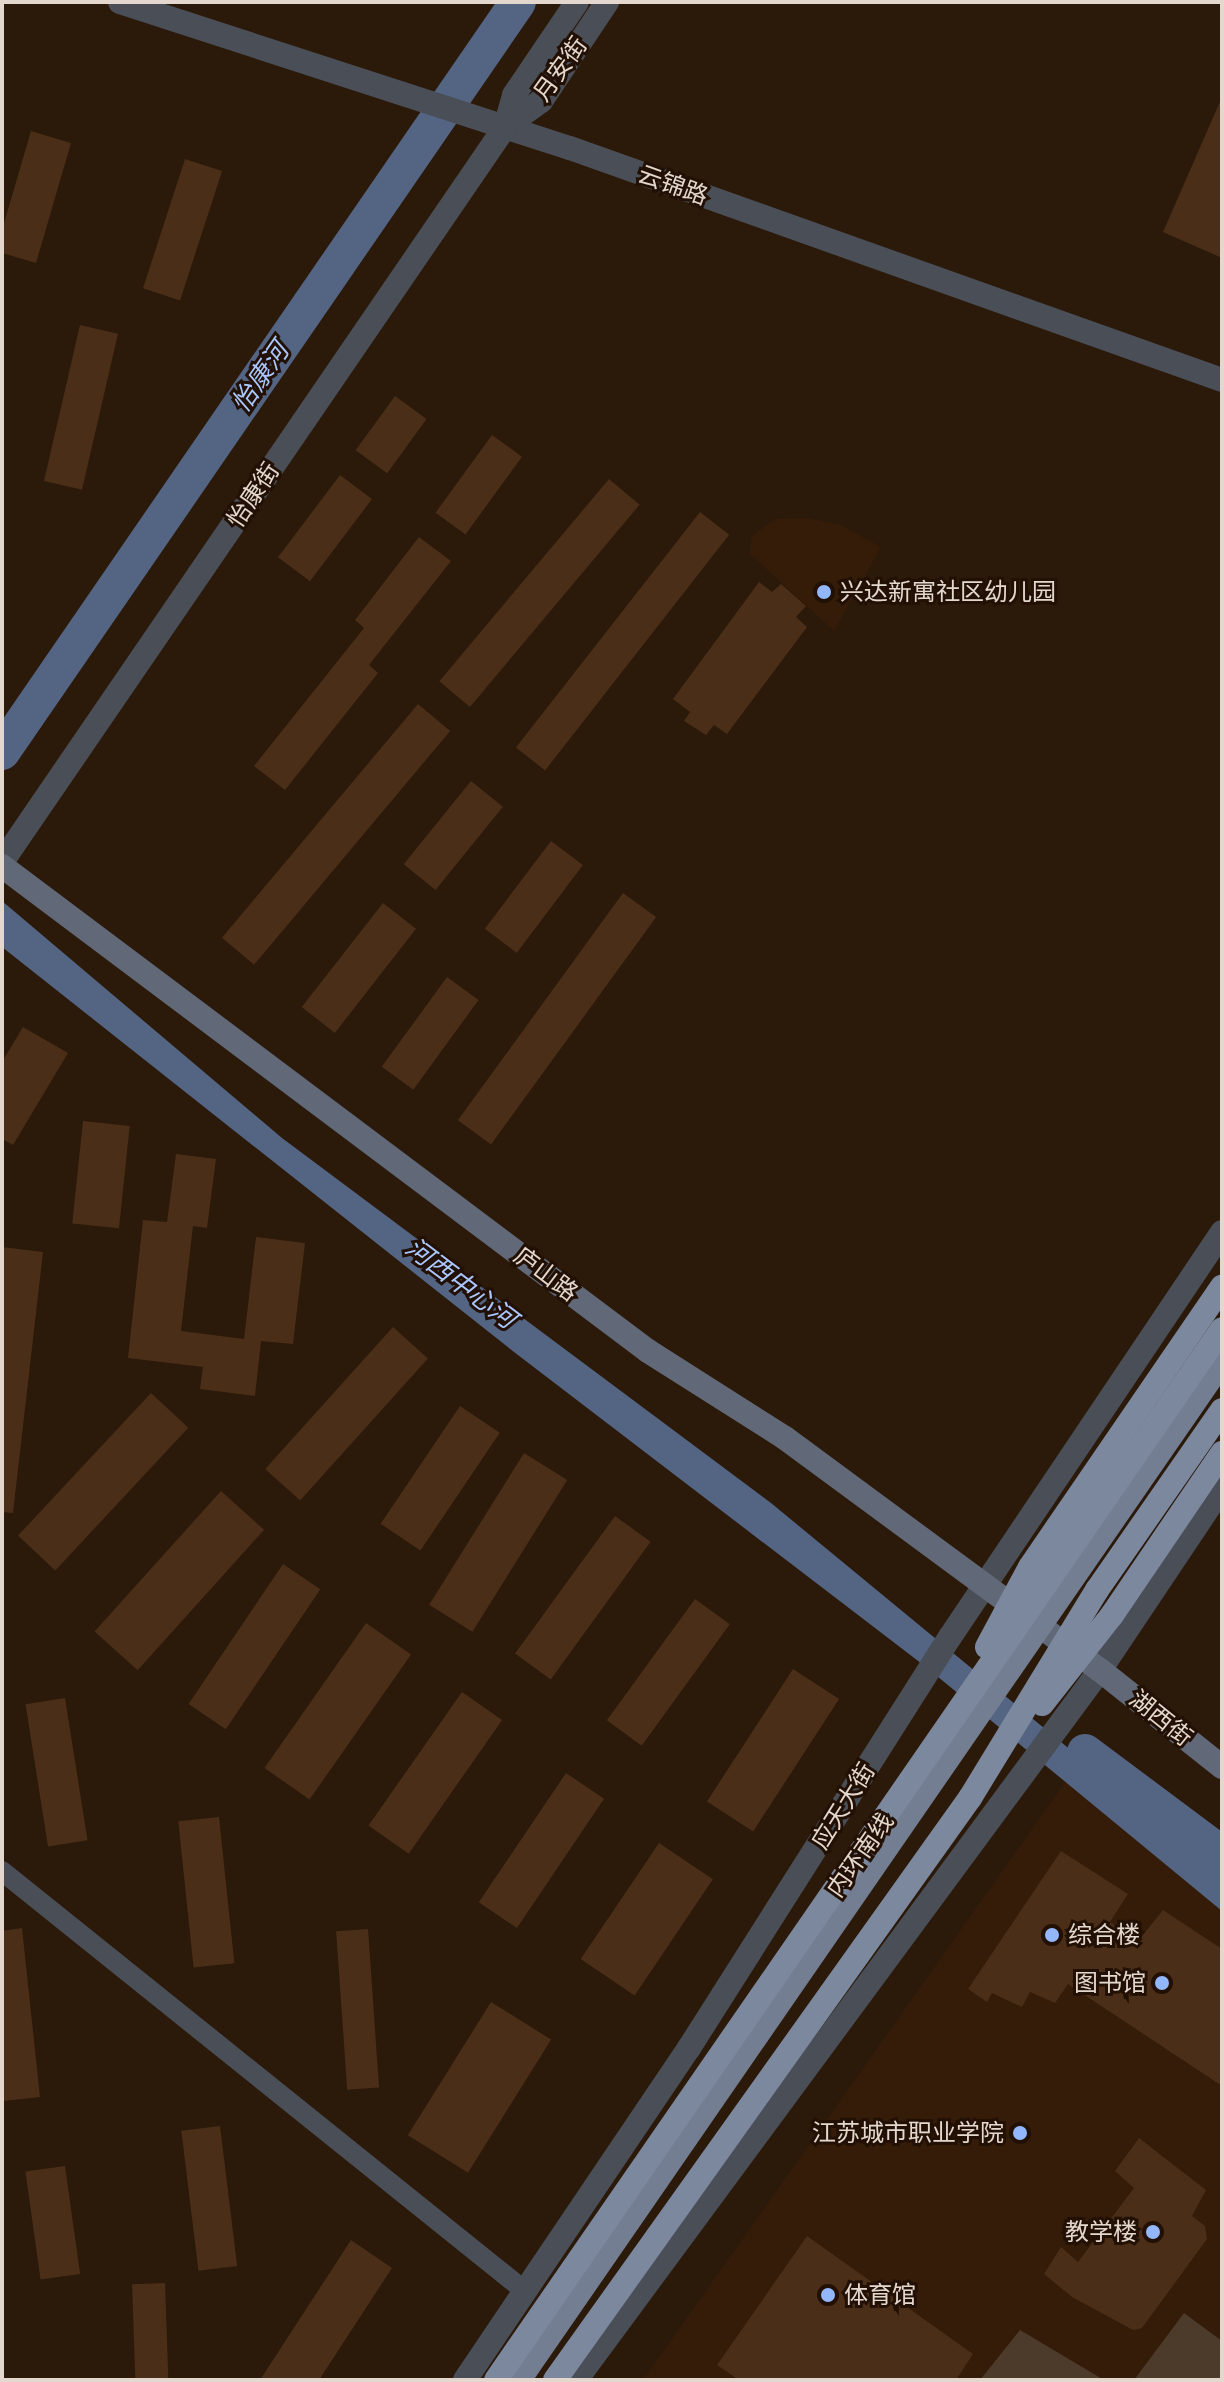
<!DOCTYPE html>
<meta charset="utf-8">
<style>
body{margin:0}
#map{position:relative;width:1224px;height:2382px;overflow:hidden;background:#2b190a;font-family:"PT Serif","Noto Sans SC",serif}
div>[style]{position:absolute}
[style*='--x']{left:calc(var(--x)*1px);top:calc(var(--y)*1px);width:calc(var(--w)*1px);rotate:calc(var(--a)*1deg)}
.built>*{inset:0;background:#341c08}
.green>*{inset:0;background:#4c3a2b}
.water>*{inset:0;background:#546584}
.river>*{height:36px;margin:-18px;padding:0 18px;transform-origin:18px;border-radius:18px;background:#546584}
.building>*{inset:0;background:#4a2e17;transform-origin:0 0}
.minor>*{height:20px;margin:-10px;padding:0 10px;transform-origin:10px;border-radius:10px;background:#494e57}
.tertiary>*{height:24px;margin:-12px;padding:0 12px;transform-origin:12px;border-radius:12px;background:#494e57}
.secondary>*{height:24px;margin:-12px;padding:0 12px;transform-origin:12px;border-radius:12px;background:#616978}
.primary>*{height:24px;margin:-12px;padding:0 12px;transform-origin:12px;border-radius:12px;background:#747e92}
.trunk-bridge>*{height:24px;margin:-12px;padding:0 12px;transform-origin:12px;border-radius:12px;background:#7c889e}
.dots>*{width:22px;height:22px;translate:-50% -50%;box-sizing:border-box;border:4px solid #211003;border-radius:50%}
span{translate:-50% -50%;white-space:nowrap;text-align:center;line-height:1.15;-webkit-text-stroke:6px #211003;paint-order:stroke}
.street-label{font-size:24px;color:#e4d8ce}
.poi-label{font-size:24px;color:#e4d8ce}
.left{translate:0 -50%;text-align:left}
.right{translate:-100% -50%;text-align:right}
.water-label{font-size:26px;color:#a9c7fe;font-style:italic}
.frame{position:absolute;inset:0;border:4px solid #e4d8ce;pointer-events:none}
</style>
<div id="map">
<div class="built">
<div style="clip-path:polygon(806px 518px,839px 524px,881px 547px,834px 631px,750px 554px,751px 537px,774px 519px)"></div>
<div style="clip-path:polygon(1077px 1765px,1222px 1888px,1222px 2380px,649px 2380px,645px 2377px)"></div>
</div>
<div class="green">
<div style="clip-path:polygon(1184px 2313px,1222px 2341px,1222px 2380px,1134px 2380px)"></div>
<div style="clip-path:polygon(1020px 2330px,1104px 2380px,980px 2380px)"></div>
</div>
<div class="water">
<div style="clip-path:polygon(2px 901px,282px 1138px,771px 1503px,1095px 1770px,1222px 1867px,1222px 1911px,926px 1667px,514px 1352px,2px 947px)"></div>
</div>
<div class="river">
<div style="--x:2;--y:752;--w:910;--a:-55.47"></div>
<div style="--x:1085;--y:1752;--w:171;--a:36.7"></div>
</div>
<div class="building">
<div style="clip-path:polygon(1222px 97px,1222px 258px,1163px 232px)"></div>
<div style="clip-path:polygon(31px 131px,71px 143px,36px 263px,2px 253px,2px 230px)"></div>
<div style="left:185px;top:159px;width:39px;height:136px;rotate:18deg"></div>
<div style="left:80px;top:325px;width:39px;height:160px;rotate:13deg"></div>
<div style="left:395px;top:396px;width:39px;height:67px;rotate:36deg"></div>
<div style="left:492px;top:435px;width:37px;height:96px;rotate:36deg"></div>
<div style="left:340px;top:475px;width:40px;height:103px;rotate:37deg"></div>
<div style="left:609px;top:479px;width:40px;height:264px;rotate:40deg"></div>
<div style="left:700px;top:512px;width:37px;height:299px;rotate:38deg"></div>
<div style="clip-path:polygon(419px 537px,451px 561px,369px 665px,378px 673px,285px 790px,254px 766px,364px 628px,355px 620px)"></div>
<div style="clip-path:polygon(759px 582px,772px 592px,781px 584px,806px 606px,796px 617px,807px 627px,727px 734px,714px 725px,706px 735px,684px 721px,690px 712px,673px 699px)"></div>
<div style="left:418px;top:704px;width:42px;height:305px;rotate:40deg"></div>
<div style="left:471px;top:781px;width:41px;height:107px;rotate:39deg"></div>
<div style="left:551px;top:841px;width:40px;height:110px;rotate:37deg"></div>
<div style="left:623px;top:893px;width:41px;height:281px;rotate:36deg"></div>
<div style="left:383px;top:903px;width:42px;height:132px;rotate:38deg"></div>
<div style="left:447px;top:977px;width:39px;height:111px;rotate:36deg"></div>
<div style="clip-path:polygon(23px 1027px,68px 1053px,13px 1145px,2px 1139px,2px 1062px)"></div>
<div style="left:83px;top:1121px;width:47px;height:103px;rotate:6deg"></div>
<div style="clip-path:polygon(176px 1154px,216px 1159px,207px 1228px,193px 1226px,181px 1331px,244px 1339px,256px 1237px,305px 1243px,293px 1344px,261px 1341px,255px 1396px,200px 1389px,203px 1367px,128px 1358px,143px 1220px,167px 1222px)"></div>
<div style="clip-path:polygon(2px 1247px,43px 1252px,13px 1513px,2px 1512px)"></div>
<div style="left:393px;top:1327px;width:47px;height:191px;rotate:42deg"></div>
<div style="left:151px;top:1393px;width:51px;height:195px;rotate:43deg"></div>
<div style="left:460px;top:1406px;width:48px;height:142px;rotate:34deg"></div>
<div style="left:524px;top:1453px;width:51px;height:179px;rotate:32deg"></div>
<div style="left:221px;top:1491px;width:58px;height:189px;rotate:42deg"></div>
<div style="left:615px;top:1516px;width:44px;height:170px;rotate:36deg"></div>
<div style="left:283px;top:1564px;width:45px;height:169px;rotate:34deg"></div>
<div style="left:695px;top:1599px;width:43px;height:150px;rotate:36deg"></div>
<div style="left:366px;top:1623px;width:55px;height:177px;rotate:35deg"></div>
<div style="left:793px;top:1669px;width:55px;height:158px;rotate:33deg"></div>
<div style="left:462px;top:1692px;width:49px;height:163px;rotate:35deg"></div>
<div style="left:65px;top:1698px;width:144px;height:40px;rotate:81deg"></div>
<div style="left:566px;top:1773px;width:46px;height:156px;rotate:34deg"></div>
<div style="left:219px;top:1817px;width:147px;height:41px;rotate:84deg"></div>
<div style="left:659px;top:1843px;width:65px;height:140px;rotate:34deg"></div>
<div style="clip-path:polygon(1061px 1851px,1128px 1894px,1110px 1922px,1139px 1940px,1163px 1910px,1222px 1949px,1222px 2086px,1068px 1984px,1055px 2003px,1030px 1992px,1022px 2007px,992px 1993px,987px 2002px,968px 1989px)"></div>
<div style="clip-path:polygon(22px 1928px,40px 2097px,3px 2101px,2px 1931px)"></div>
<div style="left:368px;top:1929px;width:159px;height:32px;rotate:86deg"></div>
<div style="left:491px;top:2002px;width:71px;height:157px;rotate:32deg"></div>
<div style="left:220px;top:2126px;width:141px;height:39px;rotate:83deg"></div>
<div style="clip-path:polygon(1139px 2138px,1206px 2190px,1192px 2216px,1205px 2226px,1207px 2239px,1142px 2328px,1133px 2330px,1072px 2297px,1044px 2274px,1061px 2247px,1078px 2262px,1134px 2188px,1115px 2171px)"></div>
<div style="left:65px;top:2166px;width:109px;height:40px;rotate:82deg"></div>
<div style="clip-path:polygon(807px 2236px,973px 2354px,956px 2380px,739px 2380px,717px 2365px)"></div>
<div style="clip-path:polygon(351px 2240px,392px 2268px,319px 2380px,260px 2380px)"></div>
<div style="left:165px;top:2283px;width:97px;height:33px;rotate:88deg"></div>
</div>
<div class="minor">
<div style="--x:2;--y:1871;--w:671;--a:38.77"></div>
</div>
<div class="tertiary">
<div style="--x:120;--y:2;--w:473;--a:18"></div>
<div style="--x:570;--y:148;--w:692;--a:19.59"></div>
<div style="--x:505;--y:127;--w:44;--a:-35.8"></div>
<div style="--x:541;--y:101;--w:119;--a:-56.3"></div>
<div style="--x:2;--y:862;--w:891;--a:-55.61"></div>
<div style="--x:505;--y:127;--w:33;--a:-74"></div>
<div style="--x:514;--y:95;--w:112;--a:-55.9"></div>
<div style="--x:465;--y:2380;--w:400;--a:-56"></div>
<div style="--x:689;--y:2048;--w:487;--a:-57.6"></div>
<div style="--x:950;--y:1637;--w:488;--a:-56.1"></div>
<div style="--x:576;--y:2380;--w:882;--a:-53.57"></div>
<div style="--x:1100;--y:1670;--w:219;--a:-56.2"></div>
</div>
<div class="secondary">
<div style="--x:2;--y:866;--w:808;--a:36.9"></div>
<div style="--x:648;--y:1351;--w:162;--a:32.4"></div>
<div style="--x:785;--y:1438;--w:391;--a:36.4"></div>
<div style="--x:1100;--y:1670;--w:156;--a:38.5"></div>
</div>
<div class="primary">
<div style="--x:519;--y:2380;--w:1237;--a:-55.37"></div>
</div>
<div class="trunk-bridge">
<div style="--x:987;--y:1647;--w:91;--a:-61.7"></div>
<div style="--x:1030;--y:1567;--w:340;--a:-55.6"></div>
<div style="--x:1042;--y:1704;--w:113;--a:-51.8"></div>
<div style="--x:1112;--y:1615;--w:196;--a:-55.8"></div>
<div style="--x:496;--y:2380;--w:1277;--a:-55.36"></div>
<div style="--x:555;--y:2380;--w:715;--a:-54.51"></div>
<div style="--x:970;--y:1798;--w:244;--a:-58.6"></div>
<div style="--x:1097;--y:1590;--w:219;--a:-55.2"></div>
</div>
<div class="dots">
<div style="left:824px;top:592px;background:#92b7fd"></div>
<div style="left:1052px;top:1935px;background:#92b7fd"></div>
<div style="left:1162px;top:1983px;background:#92b7fd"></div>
<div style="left:1020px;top:2133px;background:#92b7fd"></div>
<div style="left:1153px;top:2232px;background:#92b7fd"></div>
<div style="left:828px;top:2295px;background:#92b7fd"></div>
</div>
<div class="street-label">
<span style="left:560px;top:69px;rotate:-54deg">月安街</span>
<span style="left:673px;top:185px;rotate:20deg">云锦路</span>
<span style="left:253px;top:495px;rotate:-56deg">怡康街</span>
<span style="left:546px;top:1274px;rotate:37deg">庐山路</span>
<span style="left:1161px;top:1718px;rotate:39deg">湖西街</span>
<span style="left:843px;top:1806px;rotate:-58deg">应天大街</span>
<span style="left:860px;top:1855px;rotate:-55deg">内环南线</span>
</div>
<div class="poi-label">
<span class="left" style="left:840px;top:592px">兴达新寓社区幼儿园</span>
<span class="left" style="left:1068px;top:1935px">综合楼</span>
<span class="right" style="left:1146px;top:1983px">图书馆</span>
<span class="right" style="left:1004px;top:2133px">江苏城市职业学院</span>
<span class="right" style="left:1137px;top:2232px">教学楼</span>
<span class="left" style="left:844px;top:2295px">体育馆</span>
</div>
<div class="water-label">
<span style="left:260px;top:377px;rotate:-55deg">怡康河</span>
<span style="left:461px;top:1283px;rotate:37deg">河西中心河</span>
</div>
<div class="frame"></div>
</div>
